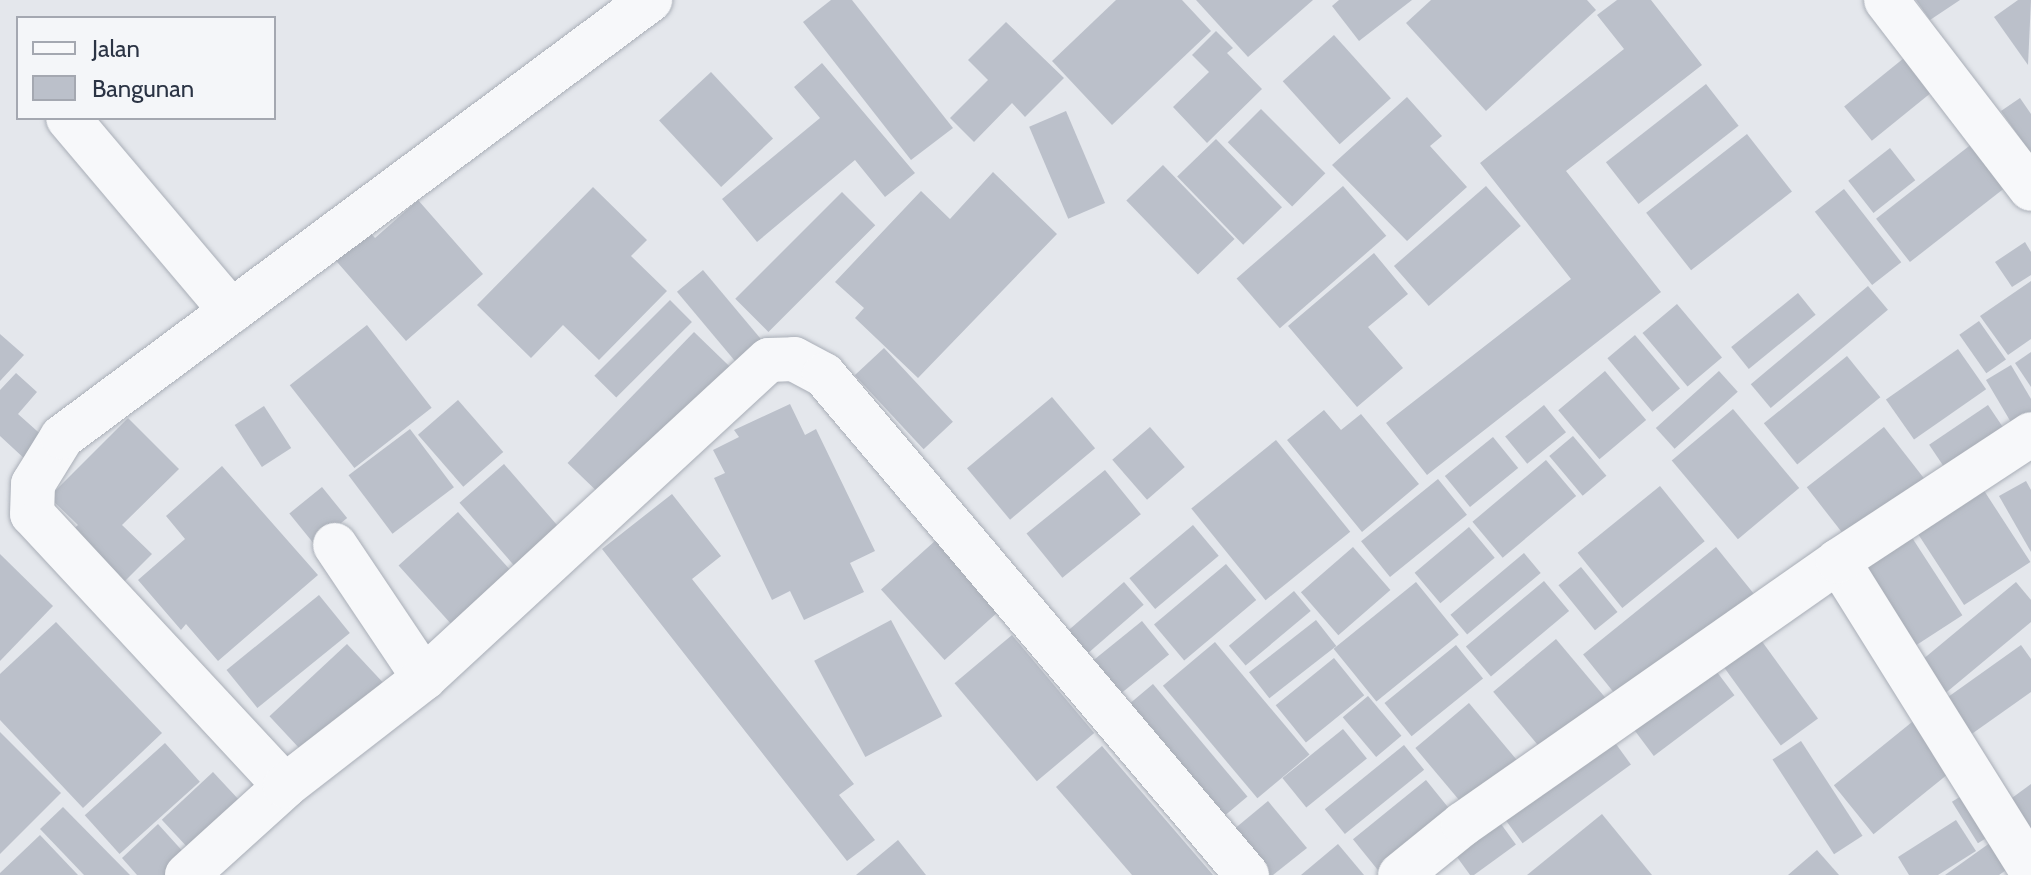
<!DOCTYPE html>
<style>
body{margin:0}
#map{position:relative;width:2031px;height:875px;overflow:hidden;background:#e4e7ec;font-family:Cabin,sans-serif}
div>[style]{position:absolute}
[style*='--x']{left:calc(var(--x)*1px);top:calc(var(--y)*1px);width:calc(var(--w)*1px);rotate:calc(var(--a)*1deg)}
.building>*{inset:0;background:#bbc0ca;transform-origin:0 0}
.roads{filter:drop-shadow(0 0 2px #a9aeb7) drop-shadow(0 0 2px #a9aeb7)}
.street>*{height:44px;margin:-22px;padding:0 22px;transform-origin:22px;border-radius:22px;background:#f7f8fa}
span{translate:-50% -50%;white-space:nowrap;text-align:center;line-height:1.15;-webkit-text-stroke:6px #f4f6f9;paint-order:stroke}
.legend{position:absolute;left:16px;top:16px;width:260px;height:104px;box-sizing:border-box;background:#f4f6f9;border:2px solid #a4a8b1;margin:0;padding:10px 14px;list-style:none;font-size:24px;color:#2b3445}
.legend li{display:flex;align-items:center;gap:16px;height:40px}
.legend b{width:40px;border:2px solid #a4a8b1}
</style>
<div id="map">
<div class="building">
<div style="clip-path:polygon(831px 0,852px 0,953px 128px,911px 160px,803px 22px)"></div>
<div style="clip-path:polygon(1116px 0,1182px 0,1211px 31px,1112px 125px,1052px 61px)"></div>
<div style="clip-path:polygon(1196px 0,1313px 0,1248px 57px)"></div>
<div style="clip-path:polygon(1339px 0,1412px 0,1359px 41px,1332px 6px)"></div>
<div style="clip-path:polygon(1431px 0,1587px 0,1596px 10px,1486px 111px,1406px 23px)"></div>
<div style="clip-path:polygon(1617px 0,1651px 0,1702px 65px,1566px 171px,1661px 292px,1427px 475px,1386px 423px,1571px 279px,1480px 163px,1624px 49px,1597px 15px)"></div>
<div style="clip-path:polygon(1916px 0,1960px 0,1930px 20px)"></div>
<div style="clip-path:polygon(2018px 0,2031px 0,2028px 65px,1994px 17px)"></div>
<div style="clip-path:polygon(1006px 22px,1064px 78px,1025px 117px,1012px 103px,974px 142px,950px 118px,988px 80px,968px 60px)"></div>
<div style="clip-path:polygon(1216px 31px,1233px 48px,1227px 53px,1262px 89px,1207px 143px,1173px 107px,1209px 72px,1192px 55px)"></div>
<div style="left:1334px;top:35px;width:85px;height:69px;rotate:48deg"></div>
<div style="left:1904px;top:58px;width:44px;height:77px;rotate:51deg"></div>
<div style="clip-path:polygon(822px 63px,915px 173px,885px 197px,855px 160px,757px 242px,722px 199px,820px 118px,794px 87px)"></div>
<div style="left:711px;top:72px;width:91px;height:71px;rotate:47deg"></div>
<div style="left:1706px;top:84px;width:53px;height:127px;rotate:52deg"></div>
<div style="clip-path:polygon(1407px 97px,1442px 136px,1430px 146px,1467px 187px,1407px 241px,1332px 165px)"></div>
<div style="clip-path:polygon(2020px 98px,2031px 114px,2031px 154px,2001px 111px)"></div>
<div style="left:1261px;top:109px;width:91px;height:47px;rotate:45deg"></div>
<div style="left:1066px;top:111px;width:100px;height:40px;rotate:67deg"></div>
<div style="left:1747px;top:134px;width:73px;height:128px;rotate:52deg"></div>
<div style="left:1216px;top:139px;width:95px;height:54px;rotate:46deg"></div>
<div style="left:1973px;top:143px;width:55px;height:123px;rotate:52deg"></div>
<div style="left:1890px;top:148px;width:41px;height:53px;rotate:52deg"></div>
<div style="left:1163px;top:165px;width:103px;height:51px;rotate:46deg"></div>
<div style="clip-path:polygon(993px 172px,1057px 234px,918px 378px,855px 318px,864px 308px,835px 282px,921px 191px,950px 219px)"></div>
<div style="left:1343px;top:186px;width:66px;height:141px;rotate:49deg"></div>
<div style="left:1486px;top:186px;width:53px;height:122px;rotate:49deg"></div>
<div style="clip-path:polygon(593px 187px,647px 240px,631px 256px,667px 291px,599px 360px,563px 325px,531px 358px,477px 305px)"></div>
<div style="left:1844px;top:189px;width:93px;height:37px;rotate:52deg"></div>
<div style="left:842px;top:192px;width:47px;height:151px;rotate:45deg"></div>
<div style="clip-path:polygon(418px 200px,483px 274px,406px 341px,331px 255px,364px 226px,375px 238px)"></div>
<div style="clip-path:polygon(2025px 242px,2031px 252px,2031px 275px,2012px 287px,1995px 262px)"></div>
<div style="clip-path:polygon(1374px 253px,1408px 294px,1368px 327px,1403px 368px,1357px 407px,1288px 326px)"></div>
<div style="left:703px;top:270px;width:104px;height:34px;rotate:50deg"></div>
<div style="clip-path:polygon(2031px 281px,2031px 339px,2008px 355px,1980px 316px)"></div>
<div style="left:1868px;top:286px;width:31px;height:153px;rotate:50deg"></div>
<div style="left:1798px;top:293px;width:28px;height:86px;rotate:51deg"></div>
<div style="left:670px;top:300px;width:31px;height:107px;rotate:45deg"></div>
<div style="left:1677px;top:304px;width:70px;height:45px;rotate:50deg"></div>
<div style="left:1979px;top:321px;width:47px;height:24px;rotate:55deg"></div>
<div style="left:367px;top:325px;width:105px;height:98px;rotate:52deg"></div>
<div style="left:694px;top:332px;width:60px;height:182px;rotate:44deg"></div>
<div style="clip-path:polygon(0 334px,24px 355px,0 381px)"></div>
<div style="left:1635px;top:335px;width:70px;height:36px;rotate:50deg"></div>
<div style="left:884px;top:348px;width:101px;height:40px;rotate:47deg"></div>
<div style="left:1958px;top:349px;width:49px;height:88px;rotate:55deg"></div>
<div style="clip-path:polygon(2031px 352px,2031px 387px,2015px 363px)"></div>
<div style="left:1847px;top:356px;width:53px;height:107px;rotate:51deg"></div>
<div style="clip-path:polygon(2011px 365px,2031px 399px,2031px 413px,2012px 424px,1986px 380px)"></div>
<div style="left:1605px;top:371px;width:64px;height:61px;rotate:50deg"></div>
<div style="left:1719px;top:371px;width:28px;height:85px;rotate:48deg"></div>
<div style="clip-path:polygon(16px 373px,37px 392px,18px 414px,46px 439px,27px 461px,0 436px,0 390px)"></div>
<div style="left:1052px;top:397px;width:67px;height:111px;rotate:50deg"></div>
<div style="left:458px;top:400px;width:69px;height:53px;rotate:49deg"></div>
<div style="clip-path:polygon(790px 404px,805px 435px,816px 429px,875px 551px,850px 563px,864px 592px,804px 620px,790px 591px,772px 600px,714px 478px,725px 473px,713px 450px,739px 437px,734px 430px)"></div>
<div style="left:1544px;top:405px;width:35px;height:50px;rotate:51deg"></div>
<div style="left:1988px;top:405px;width:34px;height:71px;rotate:56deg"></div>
<div style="left:264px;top:406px;width:50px;height:35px;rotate:57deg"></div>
<div style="left:1733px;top:409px;width:103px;height:80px;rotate:50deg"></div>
<div style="clip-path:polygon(1324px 410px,1341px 430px,1361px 414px,1419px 484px,1362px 532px,1287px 440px)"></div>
<div style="clip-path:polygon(128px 418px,179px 469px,122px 525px,152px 554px,117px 589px,65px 537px,78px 525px,49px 497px)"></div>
<div style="left:1150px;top:427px;width:53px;height:50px;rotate:49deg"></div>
<div style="left:1884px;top:427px;width:76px;height:98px;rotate:52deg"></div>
<div style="left:410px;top:429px;width:73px;height:77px;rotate:53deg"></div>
<div style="left:1573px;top:436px;width:52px;height:31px;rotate:50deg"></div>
<div style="left:1493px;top:437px;width:40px;height:62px;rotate:51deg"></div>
<div style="left:1276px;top:440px;width:118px;height:109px;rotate:51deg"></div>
<div style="left:1546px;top:460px;width:47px;height:96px;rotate:50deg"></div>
<div style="left:504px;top:464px;width:94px;height:59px;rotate:49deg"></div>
<div style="clip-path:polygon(222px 466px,318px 575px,218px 661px,186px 624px,181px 630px,138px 580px,185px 539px,166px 516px)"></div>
<div style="left:1105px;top:470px;width:57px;height:101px;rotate:51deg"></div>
<div style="left:1438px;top:479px;width:46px;height:99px;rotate:51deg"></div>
<div style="clip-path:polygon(2026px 481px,2031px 490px,2031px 552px,1999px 496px)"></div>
<div style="left:1660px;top:486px;width:71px;height:106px;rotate:51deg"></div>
<div style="left:322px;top:487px;width:40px;height:42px;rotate:51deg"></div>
<div style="left:1983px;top:489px;width:87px;height:79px;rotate:57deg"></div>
<div style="clip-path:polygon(672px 494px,721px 556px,692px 579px,854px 784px,839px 795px,875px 840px,847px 861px,602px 549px)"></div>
<div style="left:458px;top:512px;width:95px;height:80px;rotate:48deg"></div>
<div style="left:1193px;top:525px;width:40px;height:83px;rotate:50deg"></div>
<div style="left:1469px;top:527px;width:40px;height:71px;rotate:50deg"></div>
<div style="left:1909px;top:533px;width:98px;height:63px;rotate:57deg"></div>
<div style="left:936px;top:540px;width:95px;height:74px;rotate:48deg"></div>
<div style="left:1353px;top:547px;width:57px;height:69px;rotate:49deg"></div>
<div style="left:1716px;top:547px;width:63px;height:171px;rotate:51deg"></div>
<div style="left:1524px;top:553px;width:26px;height:96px;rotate:50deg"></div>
<div style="clip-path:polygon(0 554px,53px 606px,0 661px)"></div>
<div style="left:1226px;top:564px;width:47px;height:94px;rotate:50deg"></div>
<div style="left:1581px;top:567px;width:58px;height:29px;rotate:51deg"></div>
<div style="left:1544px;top:581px;width:39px;height:102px;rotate:50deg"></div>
<div style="left:1124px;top:582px;width:30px;height:80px;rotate:49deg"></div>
<div style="left:1416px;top:582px;width:68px;height:106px;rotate:51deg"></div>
<div style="clip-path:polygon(2016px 582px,2031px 600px,2031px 622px,1942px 696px,1916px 665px)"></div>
<div style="left:1294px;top:591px;width:26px;height:85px;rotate:50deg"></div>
<div style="left:319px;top:595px;width:49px;height:119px;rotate:51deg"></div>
<div style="left:891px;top:620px;width:109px;height:87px;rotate:62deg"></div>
<div style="left:1316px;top:620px;width:33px;height:85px;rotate:52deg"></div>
<div style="left:1142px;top:621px;width:43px;height:72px;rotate:51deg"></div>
<div style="clip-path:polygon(56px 622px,162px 733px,83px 808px,0 720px,0 674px)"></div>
<div style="left:1012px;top:635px;width:128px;height:75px;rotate:50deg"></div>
<div style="left:1556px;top:639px;width:83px;height:82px;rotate:50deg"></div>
<div style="left:1761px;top:640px;width:97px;height:46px;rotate:54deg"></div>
<div style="left:1215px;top:642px;width:147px;height:68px;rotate:50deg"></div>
<div style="left:347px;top:644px;width:53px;height:106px;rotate:47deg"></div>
<div style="left:1456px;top:645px;width:43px;height:92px;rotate:51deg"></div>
<div style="clip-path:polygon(2021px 645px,2031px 659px,2031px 692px,1966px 738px,1941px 702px)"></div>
<div style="left:1334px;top:658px;width:48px;height:75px;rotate:51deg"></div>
<div style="left:1711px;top:664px;width:39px;height:101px;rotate:53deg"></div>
<div style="left:1153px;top:684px;width:147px;height:43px;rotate:50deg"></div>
<div style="left:1368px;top:696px;width:52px;height:33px;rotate:50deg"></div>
<div style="left:1469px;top:703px;width:82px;height:70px;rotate:50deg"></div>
<div style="left:1917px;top:718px;width:63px;height:107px;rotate:51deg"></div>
<div style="left:1343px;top:729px;width:38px;height:78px;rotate:51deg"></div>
<div style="clip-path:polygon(0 732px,61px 793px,0 854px)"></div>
<div style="left:1608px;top:733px;width:39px;height:134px;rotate:54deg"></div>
<div style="left:1801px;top:741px;width:113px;height:34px;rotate:57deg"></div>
<div style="left:165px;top:743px;width:52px;height:108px;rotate:48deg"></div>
<div style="left:1404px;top:745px;width:32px;height:102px;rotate:51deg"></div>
<div style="clip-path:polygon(1102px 746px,1213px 875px,1132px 875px,1056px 787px)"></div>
<div style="left:213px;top:772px;width:57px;height:70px;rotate:47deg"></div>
<div style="left:1426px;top:780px;width:45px;height:94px;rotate:51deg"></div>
<div style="clip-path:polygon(2031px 784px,2031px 847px,2001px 806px)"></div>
<div style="left:1974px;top:788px;width:49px;height:26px;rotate:58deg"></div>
<div style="clip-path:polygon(1268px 801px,1307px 848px,1273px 875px,1261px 875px,1227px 835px)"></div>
<div style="clip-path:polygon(63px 807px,130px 875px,84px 875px,40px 829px)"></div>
<div style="left:1493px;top:813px;width:39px;height:55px;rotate:54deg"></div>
<div style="clip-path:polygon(1602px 814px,1652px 875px,1527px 875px)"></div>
<div style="clip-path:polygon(1956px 820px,1976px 851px,1938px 875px,1909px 875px,1898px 857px)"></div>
<div style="clip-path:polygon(158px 824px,196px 866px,186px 875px,137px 875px,122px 858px)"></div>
<div style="clip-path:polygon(40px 835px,78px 875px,0 875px,0 873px)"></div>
<div style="clip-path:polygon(2001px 835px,2019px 861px,1999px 875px,1945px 875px)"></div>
<div style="clip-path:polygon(898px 840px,926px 875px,856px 875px)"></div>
<div style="clip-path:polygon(1338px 844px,1364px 875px,1301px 875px)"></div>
<div style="clip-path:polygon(1817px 850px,1839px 875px,1788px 875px)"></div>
</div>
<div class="roads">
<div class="street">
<div style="--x:1886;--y:0;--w:238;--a:52.5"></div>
<div style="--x:68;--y:118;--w:253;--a:49.8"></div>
<div style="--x:335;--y:545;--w:160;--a:56.2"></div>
<div style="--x:1838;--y:561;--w:364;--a:58"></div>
<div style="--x:285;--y:786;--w:371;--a:-132.9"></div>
<div style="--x:32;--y:514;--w:30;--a:-88"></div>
<div style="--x:33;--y:484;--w:55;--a:-58.3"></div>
<div style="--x:62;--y:437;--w:733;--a:-36.62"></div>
<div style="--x:187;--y:875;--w:132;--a:-42.2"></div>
<div style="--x:285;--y:786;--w:176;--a:-37.8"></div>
<div style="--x:424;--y:678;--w:469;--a:-42.7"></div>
<div style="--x:769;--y:360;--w:25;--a:-2"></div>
<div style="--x:794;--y:359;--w:34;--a:28"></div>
<div style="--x:824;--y:375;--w:655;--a:49.77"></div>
<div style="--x:1400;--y:875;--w:81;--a:-39"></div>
<div style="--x:1463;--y:824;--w:458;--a:-35"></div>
<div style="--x:1838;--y:561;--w:231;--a:-33.3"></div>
</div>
</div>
<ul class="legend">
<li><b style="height:10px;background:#f7f8fa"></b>Jalan</li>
<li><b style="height:22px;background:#bbc0ca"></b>Bangunan</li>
</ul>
</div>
